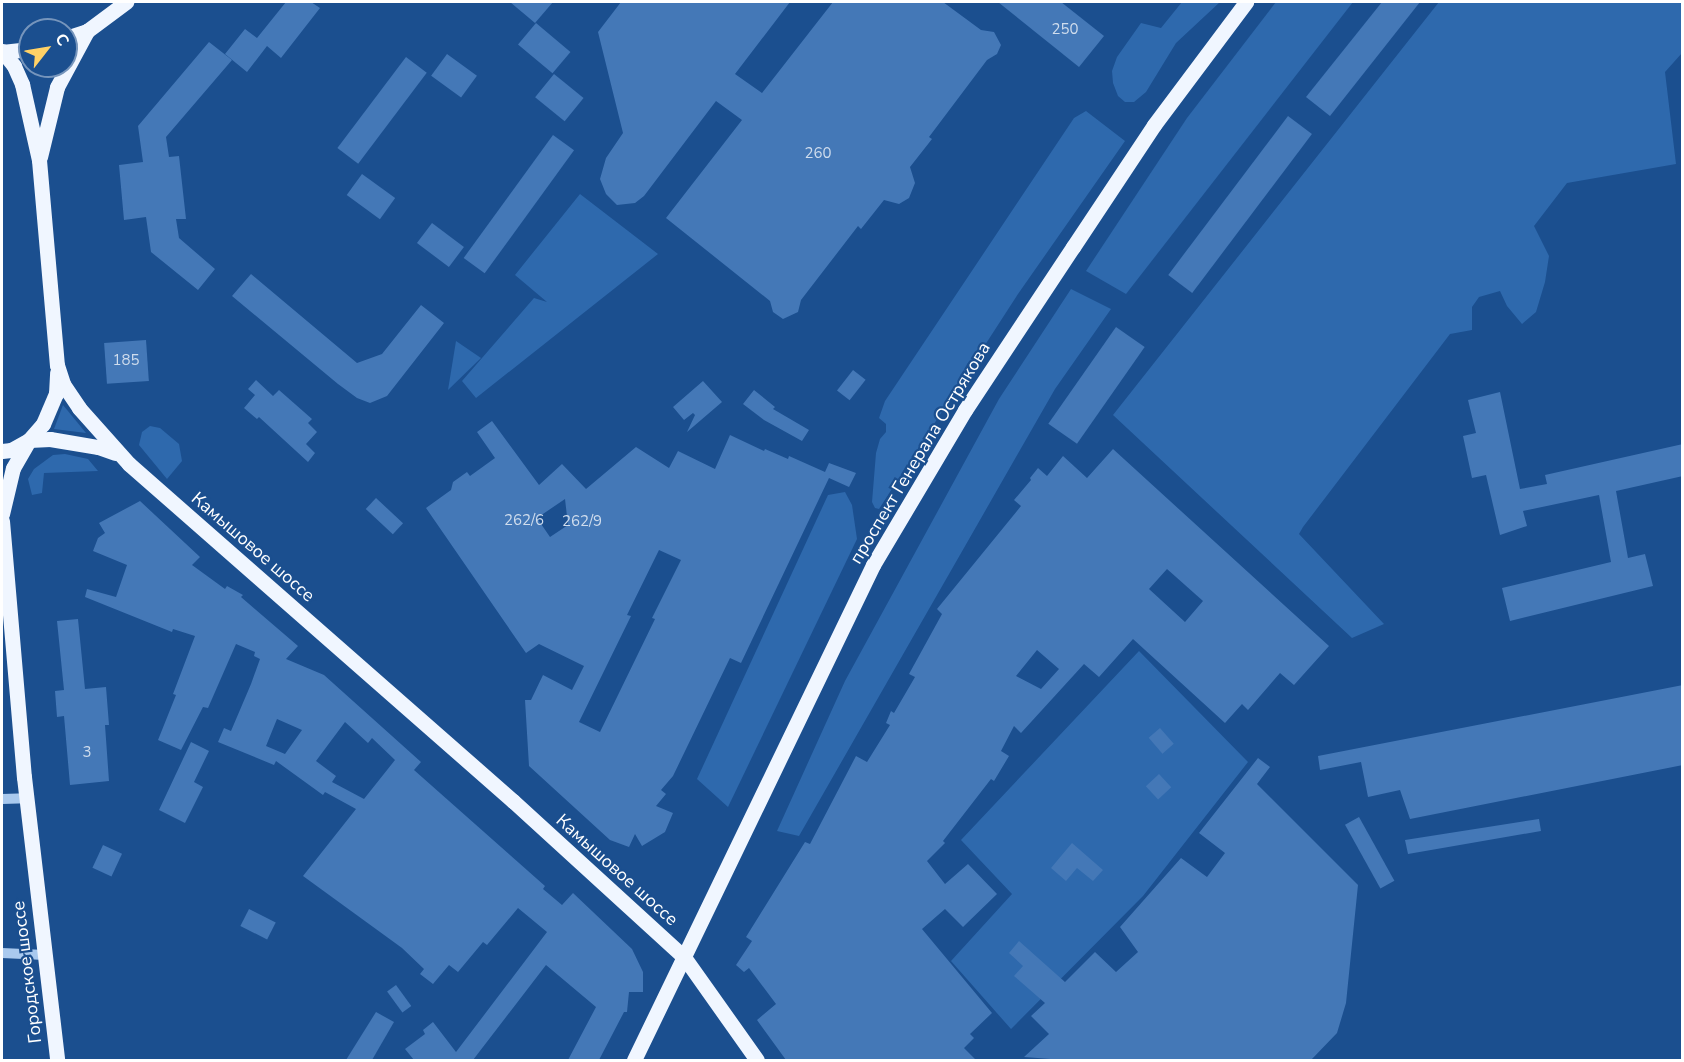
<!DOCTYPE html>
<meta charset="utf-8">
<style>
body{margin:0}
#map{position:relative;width:1684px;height:1062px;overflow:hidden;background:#1b4f8f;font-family:"Nunito Sans",sans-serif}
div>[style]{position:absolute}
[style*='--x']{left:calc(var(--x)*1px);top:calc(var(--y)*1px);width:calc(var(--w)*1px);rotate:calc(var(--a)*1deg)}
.green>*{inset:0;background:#2e69ad}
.building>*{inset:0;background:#4478b7;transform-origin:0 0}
.minor>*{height:10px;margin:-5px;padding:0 5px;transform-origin:5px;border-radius:5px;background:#a9c9ee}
.major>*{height:15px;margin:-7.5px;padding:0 7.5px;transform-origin:7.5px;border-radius:7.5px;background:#f0f6ff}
span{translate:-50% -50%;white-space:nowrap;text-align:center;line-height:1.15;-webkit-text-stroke:4.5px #1b4f8f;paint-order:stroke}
.number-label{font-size:15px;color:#d0dded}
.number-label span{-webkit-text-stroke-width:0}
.street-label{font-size:18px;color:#fff}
.frame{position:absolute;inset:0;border:3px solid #fff;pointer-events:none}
.north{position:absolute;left:18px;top:18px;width:60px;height:60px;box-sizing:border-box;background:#1b4f8f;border:2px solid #7695bc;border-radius:50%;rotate:59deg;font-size:16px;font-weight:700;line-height:24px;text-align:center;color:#fff}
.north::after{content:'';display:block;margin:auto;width:21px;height:27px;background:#ffd166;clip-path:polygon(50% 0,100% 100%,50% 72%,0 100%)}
</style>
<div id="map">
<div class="green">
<div style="clip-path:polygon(1182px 2px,1220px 2px,1176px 43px,1146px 92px,1134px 102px,1125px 102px,1118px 96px,1113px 83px,1112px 71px,1117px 57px,1141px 23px,1161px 28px)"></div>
<div style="clip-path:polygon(1276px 2px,1353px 2px,1126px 294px,1086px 271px,1187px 118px)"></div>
<div style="clip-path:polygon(1439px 2px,1682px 2px,1682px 53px,1665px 72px,1676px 164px,1567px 183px,1534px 226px,1549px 256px,1545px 282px,1536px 312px,1522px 324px,1507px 306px,1500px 291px,1479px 297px,1472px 307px,1472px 330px,1450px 334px,1303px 527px,1299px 534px,1384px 624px,1352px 638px,1113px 415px)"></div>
<div style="clip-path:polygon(1086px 111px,1125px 141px,1018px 294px,879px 509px,875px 508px,872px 502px,876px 453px,880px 439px,886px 432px,886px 424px,879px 418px,885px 401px,1074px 118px)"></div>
<div style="clip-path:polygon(580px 194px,658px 254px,476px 398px,462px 381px,534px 298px,547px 302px,515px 275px)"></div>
<div style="clip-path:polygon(1071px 289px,1111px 309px,1055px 389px,799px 836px,777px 831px,845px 681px,999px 399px)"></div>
<div style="clip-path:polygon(456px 341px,481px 358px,448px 390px)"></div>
<div style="clip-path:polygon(63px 405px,86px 433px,54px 429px)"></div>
<div style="clip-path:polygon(150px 426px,160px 428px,179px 444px,182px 461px,167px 479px,139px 445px,142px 432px)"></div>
<div style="clip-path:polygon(65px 454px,88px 459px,98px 471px,44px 473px,42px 493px,32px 495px,28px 479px,34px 469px,53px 455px)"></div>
<div style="clip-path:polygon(845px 492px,852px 505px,857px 539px,728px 807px,697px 779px,828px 495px)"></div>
<div style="clip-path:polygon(1139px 651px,1248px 762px,1143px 896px,1011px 1029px,951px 961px,1012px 894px,961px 840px)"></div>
</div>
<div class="building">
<div style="clip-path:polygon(286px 2px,311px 2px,320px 8px,281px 58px,267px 46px,247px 72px,225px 54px,245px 29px,257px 38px)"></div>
<div style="clip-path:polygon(510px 2px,553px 2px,535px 23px)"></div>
<div style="clip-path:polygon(621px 2px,790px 2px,735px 74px,762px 93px,833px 2px,943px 2px,981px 30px,994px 32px,1001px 45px,997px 54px,987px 60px,929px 137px,932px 139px,910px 167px,915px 183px,909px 198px,899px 204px,884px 200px,861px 229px,858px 226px,801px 300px,798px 312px,783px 319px,773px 312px,770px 301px,666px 218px,742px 120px,716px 101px,644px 196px,635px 203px,617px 205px,606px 194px,600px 179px,606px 158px,623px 133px,598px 32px)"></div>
<div style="clip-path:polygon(998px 2px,1061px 2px,1104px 36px,1079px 67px)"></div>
<div style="clip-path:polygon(1382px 2px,1420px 2px,1330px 116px,1306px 97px)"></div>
<div style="left:536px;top:23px;width:45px;height:28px;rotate:40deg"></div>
<div style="clip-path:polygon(209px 42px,232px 60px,166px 137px,169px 157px,179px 156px,186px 219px,176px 219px,179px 238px,215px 269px,198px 290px,151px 252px,146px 217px,124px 220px,119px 165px,143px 162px,138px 126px)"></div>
<div style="left:447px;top:54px;width:37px;height:27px;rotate:36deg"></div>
<div style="left:406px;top:57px;width:26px;height:114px;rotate:37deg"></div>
<div style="left:554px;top:74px;width:38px;height:30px;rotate:39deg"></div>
<div style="left:1288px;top:116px;width:30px;height:199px;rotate:37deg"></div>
<div style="left:553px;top:135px;width:26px;height:152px;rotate:36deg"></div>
<div style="left:362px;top:174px;width:41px;height:26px;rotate:36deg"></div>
<div style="left:432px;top:223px;width:40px;height:25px;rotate:37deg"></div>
<div style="clip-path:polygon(251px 274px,357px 363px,382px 354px,421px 305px,444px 323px,387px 396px,370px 403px,357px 398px,338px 384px,232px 296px)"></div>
<div style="left:1116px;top:327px;width:35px;height:118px;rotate:35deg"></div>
<div style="left:146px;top:340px;width:41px;height:42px;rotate:86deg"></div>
<div style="left:853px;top:370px;width:16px;height:26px;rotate:38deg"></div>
<div style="clip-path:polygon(256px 380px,273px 396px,279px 390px,312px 419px,308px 423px,317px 432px,306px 444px,315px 453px,308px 462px,259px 417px,257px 419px,244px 408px,255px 395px,248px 389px)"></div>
<div style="clip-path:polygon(703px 381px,722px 402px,687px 432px,695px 415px,693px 413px,684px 420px,673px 407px)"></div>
<div style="clip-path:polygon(754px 390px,775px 407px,773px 409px,809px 430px,802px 441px,764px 420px,743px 404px)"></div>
<div style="clip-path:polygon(1500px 392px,1520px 489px,1547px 484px,1545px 475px,1683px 444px,1683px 476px,1616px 491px,1628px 558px,1645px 554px,1653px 586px,1510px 621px,1502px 588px,1611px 562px,1599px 495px,1523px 511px,1527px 526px,1500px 535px,1486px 475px,1472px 478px,1463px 436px,1476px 433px,1468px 400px)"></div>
<div style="clip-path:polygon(evenodd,492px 421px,539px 485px,562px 464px,586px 489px,636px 447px,669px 468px,678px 451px,715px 469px,730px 435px,764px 451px,765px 449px,788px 459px,789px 456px,825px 472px,829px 463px,856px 473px,849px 487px,829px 478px,741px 663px,730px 658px,673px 776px,661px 790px,666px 794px,656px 806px,673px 813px,665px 832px,642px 846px,635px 834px,629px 847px,610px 840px,529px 766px,525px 700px,531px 700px,543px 675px,572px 690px,584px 666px,539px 644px,526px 653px,426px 508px,451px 490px,453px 482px,467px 472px,470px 476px,495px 458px,477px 432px,492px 421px,565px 499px,568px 525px,550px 537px,537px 518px,565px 499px,492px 421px,659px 550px,681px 560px,652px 618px,655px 619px,600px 732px,579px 722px,631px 616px,627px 615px,659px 550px)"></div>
<div style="clip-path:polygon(evenodd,1113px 449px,1329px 646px,1294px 685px,1280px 673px,1248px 710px,1242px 704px,1225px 723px,1133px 639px,1099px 677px,1084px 664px,1021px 733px,1014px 726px,1001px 751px,1009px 756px,994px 781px,991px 779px,943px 841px,945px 843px,927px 861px,945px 884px,968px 864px,997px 894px,963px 927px,945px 909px,922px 929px,992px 1013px,970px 1034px,974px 1038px,964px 1048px,976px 1060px,786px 1060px,757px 1020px,776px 1004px,749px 968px,744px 972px,736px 965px,752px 941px,746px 937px,805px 842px,810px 844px,856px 756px,867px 762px,890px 725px,886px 723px,891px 711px,894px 713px,915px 677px,909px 674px,942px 614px,937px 609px,1021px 506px,1014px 500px,1031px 480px,1030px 478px,1038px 468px,1047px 476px,1063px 456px,1087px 478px,1113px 449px,1167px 569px,1203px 601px,1185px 622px,1149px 589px,1167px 569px,1113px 449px,1037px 650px,1059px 669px,1041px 689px,1016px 676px,1037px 650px)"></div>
<div style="left:376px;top:498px;width:37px;height:15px;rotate:43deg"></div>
<div style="clip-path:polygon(evenodd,140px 501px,200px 557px,192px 565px,225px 589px,227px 586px,243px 595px,241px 597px,298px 646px,286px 659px,324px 675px,421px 762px,414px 770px,545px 886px,543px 889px,562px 905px,573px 893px,632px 949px,643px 972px,643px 992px,629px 992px,627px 1012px,624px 1012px,599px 1060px,568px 1060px,596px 1007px,546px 965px,473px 1060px,414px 1060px,405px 1049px,425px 1034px,423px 1030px,433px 1022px,456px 1052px,547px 932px,518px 908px,487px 945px,483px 942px,458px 972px,449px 965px,433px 984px,420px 974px,424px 969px,402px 948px,303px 876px,356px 809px,325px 792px,323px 795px,276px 761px,274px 765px,218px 742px,224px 728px,231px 731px,251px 684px,260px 659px,254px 656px,255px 652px,236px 644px,208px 708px,203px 707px,181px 750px,158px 740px,176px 695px,173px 694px,195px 636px,173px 629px,172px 632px,85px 597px,87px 589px,116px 597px,127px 565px,93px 551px,98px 538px,105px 533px,99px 523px,140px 501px,277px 719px,302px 730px,285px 754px,266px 746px,277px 719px,140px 501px,345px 722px,368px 743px,372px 738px,395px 760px,364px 799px,332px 782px,336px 776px,316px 761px,345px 722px)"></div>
<div style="clip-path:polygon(78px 619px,85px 689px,106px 687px,109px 725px,105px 725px,109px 781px,70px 785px,64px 716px,57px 717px,55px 691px,64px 690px,57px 621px)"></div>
<div style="clip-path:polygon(1683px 685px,1683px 765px,1410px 819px,1400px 790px,1368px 797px,1361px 762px,1320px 770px,1318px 756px)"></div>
<div style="left:1160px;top:728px;width:21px;height:15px;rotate:49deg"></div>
<div style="clip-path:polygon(191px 742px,209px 751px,194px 782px,203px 787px,185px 823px,159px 810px)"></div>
<div style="clip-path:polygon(1258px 758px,1270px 767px,1257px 784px,1358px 885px,1346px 1003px,1337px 1033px,1311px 1060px,1064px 1060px,1024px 1057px,1049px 1034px,1031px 1016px,1045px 1003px,1014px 976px,1023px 966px,1009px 953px,1019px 941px,1065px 982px,1095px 952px,1116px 972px,1138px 952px,1120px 927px,1181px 858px,1207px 877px,1225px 853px,1199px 833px)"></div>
<div style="left:1159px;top:774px;width:18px;height:18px;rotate:47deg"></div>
<div style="left:1359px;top:817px;width:73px;height:16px;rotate:61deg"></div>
<div style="clip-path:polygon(1539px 819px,1541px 831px,1408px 854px,1405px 840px)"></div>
<div style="clip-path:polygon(1072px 843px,1103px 870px,1093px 881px,1077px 868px,1066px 881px,1051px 868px)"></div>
<div style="left:103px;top:845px;width:21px;height:25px;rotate:25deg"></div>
<div style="left:249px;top:909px;width:30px;height:19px;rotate:27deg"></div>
<div style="left:396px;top:985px;width:26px;height:11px;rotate:54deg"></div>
<div style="clip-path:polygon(376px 1012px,394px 1022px,372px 1060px,346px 1060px)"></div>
</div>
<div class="minor">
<div style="--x:2;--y:799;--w:24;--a:-2"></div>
<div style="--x:2;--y:953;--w:43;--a:2.7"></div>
</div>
<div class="major">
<div style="--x:66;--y:38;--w:22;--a:-18"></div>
<div style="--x:87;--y:31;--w:49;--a:-36.6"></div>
<div style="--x:2;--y:51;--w:19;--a:51"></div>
<div style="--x:14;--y:66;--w:20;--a:66"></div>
<div style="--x:22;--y:84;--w:78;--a:77.4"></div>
<div style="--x:39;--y:160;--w:206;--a:85"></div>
<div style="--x:57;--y:365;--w:20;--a:72"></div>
<div style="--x:63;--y:384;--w:29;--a:56"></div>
<div style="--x:79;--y:408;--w:75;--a:48.2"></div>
<div style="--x:129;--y:464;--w:511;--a:41.27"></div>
<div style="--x:513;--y:801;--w:231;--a:42.4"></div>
<div style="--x:684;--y:957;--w:126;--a:54.7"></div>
<div style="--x:2;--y:52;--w:28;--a:-6"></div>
<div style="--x:40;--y:157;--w:72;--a:-76.3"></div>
<div style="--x:57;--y:87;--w:64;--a:-61.8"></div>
<div style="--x:2;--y:451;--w:9;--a:-6"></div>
<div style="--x:11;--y:450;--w:21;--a:-29"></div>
<div style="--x:29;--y:440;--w:21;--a:-3"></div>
<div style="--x:50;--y:439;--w:49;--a:9.5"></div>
<div style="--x:98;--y:447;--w:18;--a:19"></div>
<div style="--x:2;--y:514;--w:47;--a:-76.6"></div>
<div style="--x:13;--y:468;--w:32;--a:-60"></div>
<div style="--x:29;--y:440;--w:21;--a:-49"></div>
<div style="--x:43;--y:424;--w:33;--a:-67"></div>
<div style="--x:56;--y:394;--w:22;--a:-87"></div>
<div style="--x:2;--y:521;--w:257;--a:85.1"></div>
<div style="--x:24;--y:777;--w:285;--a:83.3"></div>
<div style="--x:634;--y:1060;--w:550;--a:-64.23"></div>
<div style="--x:873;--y:565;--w:180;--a:-59.3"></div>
<div style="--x:965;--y:410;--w:196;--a:-56.5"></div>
<div style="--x:1073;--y:247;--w:146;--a:-56.4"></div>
<div style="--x:1154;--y:125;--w:154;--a:-53.2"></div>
</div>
<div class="number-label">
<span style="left:1065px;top:30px">250</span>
<span style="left:818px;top:154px">260</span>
<span style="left:126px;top:361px">185</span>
<span style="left:524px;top:521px">262/6</span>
<span style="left:582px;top:522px">262/9</span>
<span style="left:87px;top:753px">3</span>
</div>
<div class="street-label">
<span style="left:920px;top:453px;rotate:-59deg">проспект Генерала Острякова</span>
<span style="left:253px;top:547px;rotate:41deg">Камышовое шоссе</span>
<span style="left:617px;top:870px;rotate:42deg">Камышовое шоссе</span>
<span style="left:27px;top:972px;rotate:-97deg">Городское шоссе</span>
</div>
<div class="frame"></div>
<div class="north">С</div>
</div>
